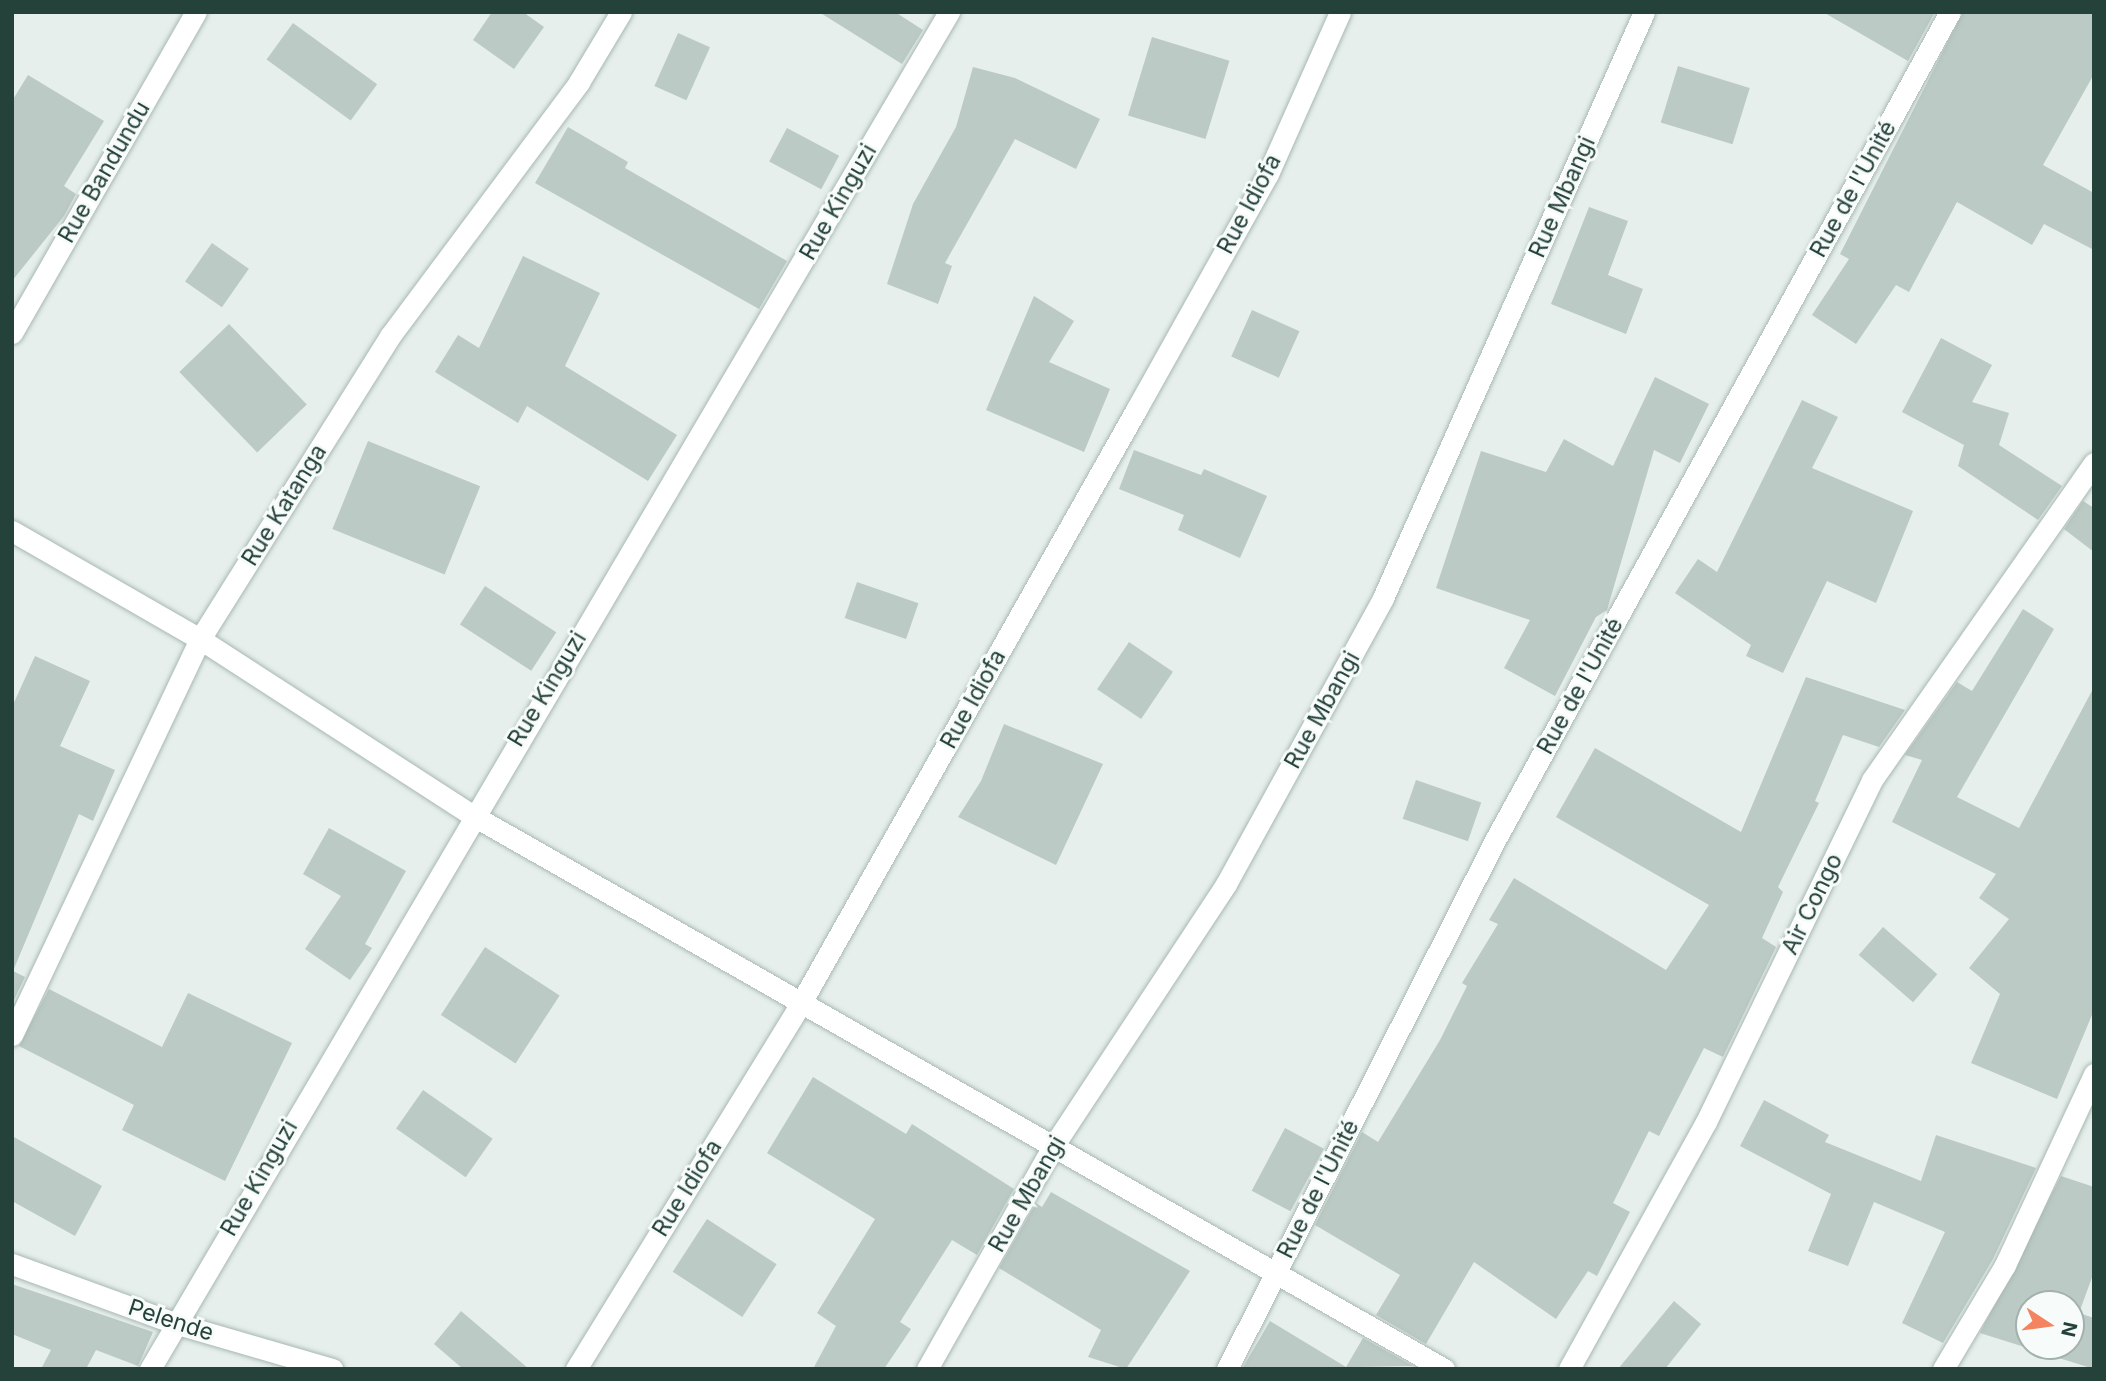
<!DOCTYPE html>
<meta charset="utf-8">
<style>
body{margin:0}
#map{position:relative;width:2106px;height:1381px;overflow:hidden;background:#e6efeb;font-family:Inter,sans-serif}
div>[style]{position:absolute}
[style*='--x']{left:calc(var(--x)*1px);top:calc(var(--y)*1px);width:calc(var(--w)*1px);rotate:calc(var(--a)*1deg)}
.building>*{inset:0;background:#bbcac4;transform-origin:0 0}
.roads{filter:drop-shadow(0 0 2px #a8b8b2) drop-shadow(0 0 2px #a8b8b2)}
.minor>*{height:21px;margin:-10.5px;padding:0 10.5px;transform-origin:10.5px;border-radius:10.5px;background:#fff}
span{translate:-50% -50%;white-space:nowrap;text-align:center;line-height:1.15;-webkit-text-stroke:6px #f7fbf9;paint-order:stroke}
.street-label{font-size:23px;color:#24423a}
.frame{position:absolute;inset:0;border:14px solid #24423a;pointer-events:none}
.north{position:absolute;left:2015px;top:1290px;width:70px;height:70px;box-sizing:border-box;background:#f7fbf9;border:2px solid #a3b1ad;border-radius:50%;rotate:103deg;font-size:19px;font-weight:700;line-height:28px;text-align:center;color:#24423a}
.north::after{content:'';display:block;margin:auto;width:24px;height:32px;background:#f4845f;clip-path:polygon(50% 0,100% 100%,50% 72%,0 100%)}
</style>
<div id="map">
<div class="building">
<div style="clip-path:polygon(492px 12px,523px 12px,544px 27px,514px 69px,473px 40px)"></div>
<div style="clip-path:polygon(819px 12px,895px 12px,923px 30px,902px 64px)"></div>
<div style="clip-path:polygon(1823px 12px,1935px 12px,1908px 61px)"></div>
<div style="clip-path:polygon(1963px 12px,2094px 12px,2094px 74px,2043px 165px,2094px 193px,2094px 250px,2044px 224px,2032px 245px,1957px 202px,1909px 292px,1896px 285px,1856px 344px,1812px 315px,1849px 259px,1840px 254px)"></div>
<div style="left:293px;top:23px;width:104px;height:45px;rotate:36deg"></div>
<div style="left:678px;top:33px;width:35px;height:58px;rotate:24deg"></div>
<div style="left:1152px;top:37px;width:81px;height:82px;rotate:17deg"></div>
<div style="left:1678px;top:66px;width:75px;height:59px;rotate:17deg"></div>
<div style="clip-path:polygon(973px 67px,1015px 78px,1100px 119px,1076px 169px,1015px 139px,945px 263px,952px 266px,938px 304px,887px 284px,913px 204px,956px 127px)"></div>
<div style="clip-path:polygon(28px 75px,104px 121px,64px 186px,76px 194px,64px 216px,12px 281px,12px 101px)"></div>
<div style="clip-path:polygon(568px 127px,628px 162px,625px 168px,787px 261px,759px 309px,535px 183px)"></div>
<div style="left:787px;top:128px;width:59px;height:38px;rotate:28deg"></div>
<div style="clip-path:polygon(1589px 207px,1628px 221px,1608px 275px,1643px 289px,1626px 334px,1551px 304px)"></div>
<div style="left:212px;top:243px;width:45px;height:47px;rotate:35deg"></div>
<div style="clip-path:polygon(523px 256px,600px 293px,565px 366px,677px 435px,648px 481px,527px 406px,518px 423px,435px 372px,458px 335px,479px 348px)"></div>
<div style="clip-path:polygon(1034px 296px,1074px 321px,1049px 362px,1110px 389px,1084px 452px,986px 410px)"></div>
<div style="left:1252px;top:310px;width:52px;height:51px;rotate:24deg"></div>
<div style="left:229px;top:324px;width:112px;height:69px;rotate:46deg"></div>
<div style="clip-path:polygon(1941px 338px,1992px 365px,1972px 402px,2009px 413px,1999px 445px,2062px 486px,2038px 520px,1958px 466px,1964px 445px,1902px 412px)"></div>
<div style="clip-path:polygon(1655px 377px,1709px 404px,1680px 463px,1654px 450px,1607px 610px,1596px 617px,1555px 696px,1504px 668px,1530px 620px,1436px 588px,1481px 451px,1546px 472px,1564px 439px,1613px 466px)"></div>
<div style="clip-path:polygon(1802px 400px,1838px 417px,1812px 468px,1913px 511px,1876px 603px,1827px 581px,1783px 673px,1746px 656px,1751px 645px,1675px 593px,1698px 559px,1717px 572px)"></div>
<div style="left:368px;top:441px;width:121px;height:95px;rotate:22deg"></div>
<div style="clip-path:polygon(1134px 450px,1201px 475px,1204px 469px,1267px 496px,1240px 558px,1178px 530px,1184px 515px,1119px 489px)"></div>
<div style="clip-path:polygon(2083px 501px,2094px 508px,2094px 552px,2064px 529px)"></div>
<div style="left:857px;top:582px;width:65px;height:38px;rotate:19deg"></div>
<div style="left:485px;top:586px;width:85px;height:46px;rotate:33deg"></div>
<div style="clip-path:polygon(2023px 609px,2054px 629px,1957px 797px,2019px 828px,2094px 687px,2094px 1010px,2057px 1099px,1971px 1063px,2000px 994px,1969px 968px,2009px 919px,1979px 898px,1996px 874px,1892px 822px,1922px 760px,1905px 755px,1957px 682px,1972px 691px)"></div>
<div style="left:1129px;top:642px;width:53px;height:57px;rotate:34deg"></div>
<div style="clip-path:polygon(35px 656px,90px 681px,60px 746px,115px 770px,93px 821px,79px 814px,13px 971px,25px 977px,12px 1004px,12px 707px)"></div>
<div style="clip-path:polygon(1806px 677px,1905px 710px,1879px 747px,1843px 735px,1815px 801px,1819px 803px,1778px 887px,1783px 892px,1762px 938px,1776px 947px,1723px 1057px,1704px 1048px,1659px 1136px,1649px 1131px,1613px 1203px,1630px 1212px,1597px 1276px,1588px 1271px,1556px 1319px,1474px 1262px,1426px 1344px,1376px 1315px,1400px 1275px,1315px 1225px,1362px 1132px,1378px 1142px,1440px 1040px,1467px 986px,1462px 983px,1498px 924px,1489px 920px,1514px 878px,1666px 970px,1709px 905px,1556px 817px,1595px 748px,1741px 832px)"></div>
<div style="clip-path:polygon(1004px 724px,1103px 764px,1056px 865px,958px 817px,981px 781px)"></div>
<div style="left:1416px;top:780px;width:69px;height:41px;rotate:19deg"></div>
<div style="clip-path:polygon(329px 828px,406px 871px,365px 944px,372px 948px,350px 980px,305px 949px,341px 896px,303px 874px)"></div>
<div style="left:1883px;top:927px;width:72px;height:37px;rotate:41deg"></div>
<div style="left:485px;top:947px;width:89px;height:81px;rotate:33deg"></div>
<div style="clip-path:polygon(49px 989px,162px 1047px,188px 993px,292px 1043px,225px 1181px,122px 1130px,134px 1105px,19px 1046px)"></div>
<div style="clip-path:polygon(813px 1077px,906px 1134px,912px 1124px,1014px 1189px,977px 1255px,952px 1240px,900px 1322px,911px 1329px,884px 1369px,813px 1369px,836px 1326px,817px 1313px,875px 1219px,767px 1153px)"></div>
<div style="left:423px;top:1090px;width:85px;height:47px;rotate:35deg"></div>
<div style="clip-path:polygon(1764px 1100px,1829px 1135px,1825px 1142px,1921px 1181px,1936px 1135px,2036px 1168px,1993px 1259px,1943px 1343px,1902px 1323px,1945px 1232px,1874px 1202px,1848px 1266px,1808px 1251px,1831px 1194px,1740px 1146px)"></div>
<div style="left:1285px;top:1128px;width:44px;height:71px;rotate:28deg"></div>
<div style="clip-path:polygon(12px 1136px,102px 1186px,75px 1236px,12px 1201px)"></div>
<div style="clip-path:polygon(evenodd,2061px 1176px,2094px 1187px,2094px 1272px,2079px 1313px,2094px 1318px,2094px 1369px,1980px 1333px,2061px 1176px,2029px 1304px,2071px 1304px,2071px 1346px,2029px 1346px,2029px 1304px)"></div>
<div style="clip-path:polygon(1051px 1192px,1190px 1271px,1126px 1369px,1088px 1357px,1101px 1330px,999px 1268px,1036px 1203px,1042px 1207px)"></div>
<div style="left:707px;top:1219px;width:83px;height:63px;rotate:33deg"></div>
<div style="clip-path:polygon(12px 1284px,153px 1332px,138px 1366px,96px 1350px,86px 1369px,41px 1369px,51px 1350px,12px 1334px)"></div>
<div style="clip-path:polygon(1674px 1301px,1701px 1324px,1665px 1369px,1618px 1369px)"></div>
<div style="clip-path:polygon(461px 1311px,529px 1369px,463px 1369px,434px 1344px)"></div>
<div style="clip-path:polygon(1270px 1321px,1346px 1367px,1363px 1338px,1413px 1366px,1242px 1369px)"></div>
</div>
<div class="roads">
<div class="minor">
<div style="--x:12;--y:333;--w:370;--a:-60.2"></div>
<div style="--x:12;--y:531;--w:217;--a:29.9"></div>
<div style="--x:200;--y:639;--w:324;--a:32.9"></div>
<div style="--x:472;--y:815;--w:1119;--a:29.68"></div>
<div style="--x:12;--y:1035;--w:438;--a:-64.6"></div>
<div style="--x:200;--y:639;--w:358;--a:-57.9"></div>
<div style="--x:390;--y:336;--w:317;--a:-53.3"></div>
<div style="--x:579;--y:82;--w:82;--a:-59"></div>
<div style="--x:12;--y:1264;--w:172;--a:20"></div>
<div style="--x:174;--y:1323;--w:165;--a:16.2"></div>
<div style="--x:150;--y:1369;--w:1575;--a:-59.51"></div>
<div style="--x:576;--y:1369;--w:432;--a:-58.4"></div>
<div style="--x:802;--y:1001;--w:679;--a:-60.53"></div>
<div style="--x:1136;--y:410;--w:270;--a:-60.8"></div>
<div style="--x:1268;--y:174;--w:177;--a:-66"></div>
<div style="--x:927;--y:1369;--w:254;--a:-60.5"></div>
<div style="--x:1052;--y:1148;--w:316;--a:-56.6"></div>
<div style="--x:1226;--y:884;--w:326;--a:-61.2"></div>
<div style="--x:1383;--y:598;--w:641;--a:-65.99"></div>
<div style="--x:1227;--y:1369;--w:591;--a:-63.13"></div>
<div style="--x:1494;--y:842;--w:947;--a:-61.22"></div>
<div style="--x:1569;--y:1369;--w:282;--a:-61"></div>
<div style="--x:1706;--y:1122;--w:380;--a:-64.1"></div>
<div style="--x:1872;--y:780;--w:387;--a:-55"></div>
<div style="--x:1943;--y:1369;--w:121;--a:-59.2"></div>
<div style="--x:2005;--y:1265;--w:211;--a:-65"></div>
</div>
</div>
<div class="street-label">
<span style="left:104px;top:172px;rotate:-60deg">Rue Bandundu</span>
<span style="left:1853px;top:189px;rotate:-61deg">Rue de l'Unité</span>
<span style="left:1562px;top:197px;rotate:-66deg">Rue Mbangi</span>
<span style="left:838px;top:202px;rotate:-60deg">Rue Kinguzi</span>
<span style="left:1249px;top:204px;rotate:-62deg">Rue Idiofa</span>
<span style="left:284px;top:505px;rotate:-58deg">Rue Katanga</span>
<span style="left:1580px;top:686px;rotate:-61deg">Rue de l'Unité</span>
<span style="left:547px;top:689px;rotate:-59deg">Rue Kinguzi</span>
<span style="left:973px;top:699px;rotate:-61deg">Rue Idiofa</span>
<span style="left:1322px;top:710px;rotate:-61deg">Rue Mbangi</span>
<span style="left:1812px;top:904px;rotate:-64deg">Air Congo</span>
<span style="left:259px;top:1178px;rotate:-60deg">Rue Kinguzi</span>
<span style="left:687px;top:1188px;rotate:-58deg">Rue Idiofa</span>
<span style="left:1318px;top:1189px;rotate:-63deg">Rue de l'Unité</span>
<span style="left:1027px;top:1194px;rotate:-60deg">Rue Mbangi</span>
<span style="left:171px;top:1320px;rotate:18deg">Pelende</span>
</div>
<div class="frame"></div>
<div class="north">N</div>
</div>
